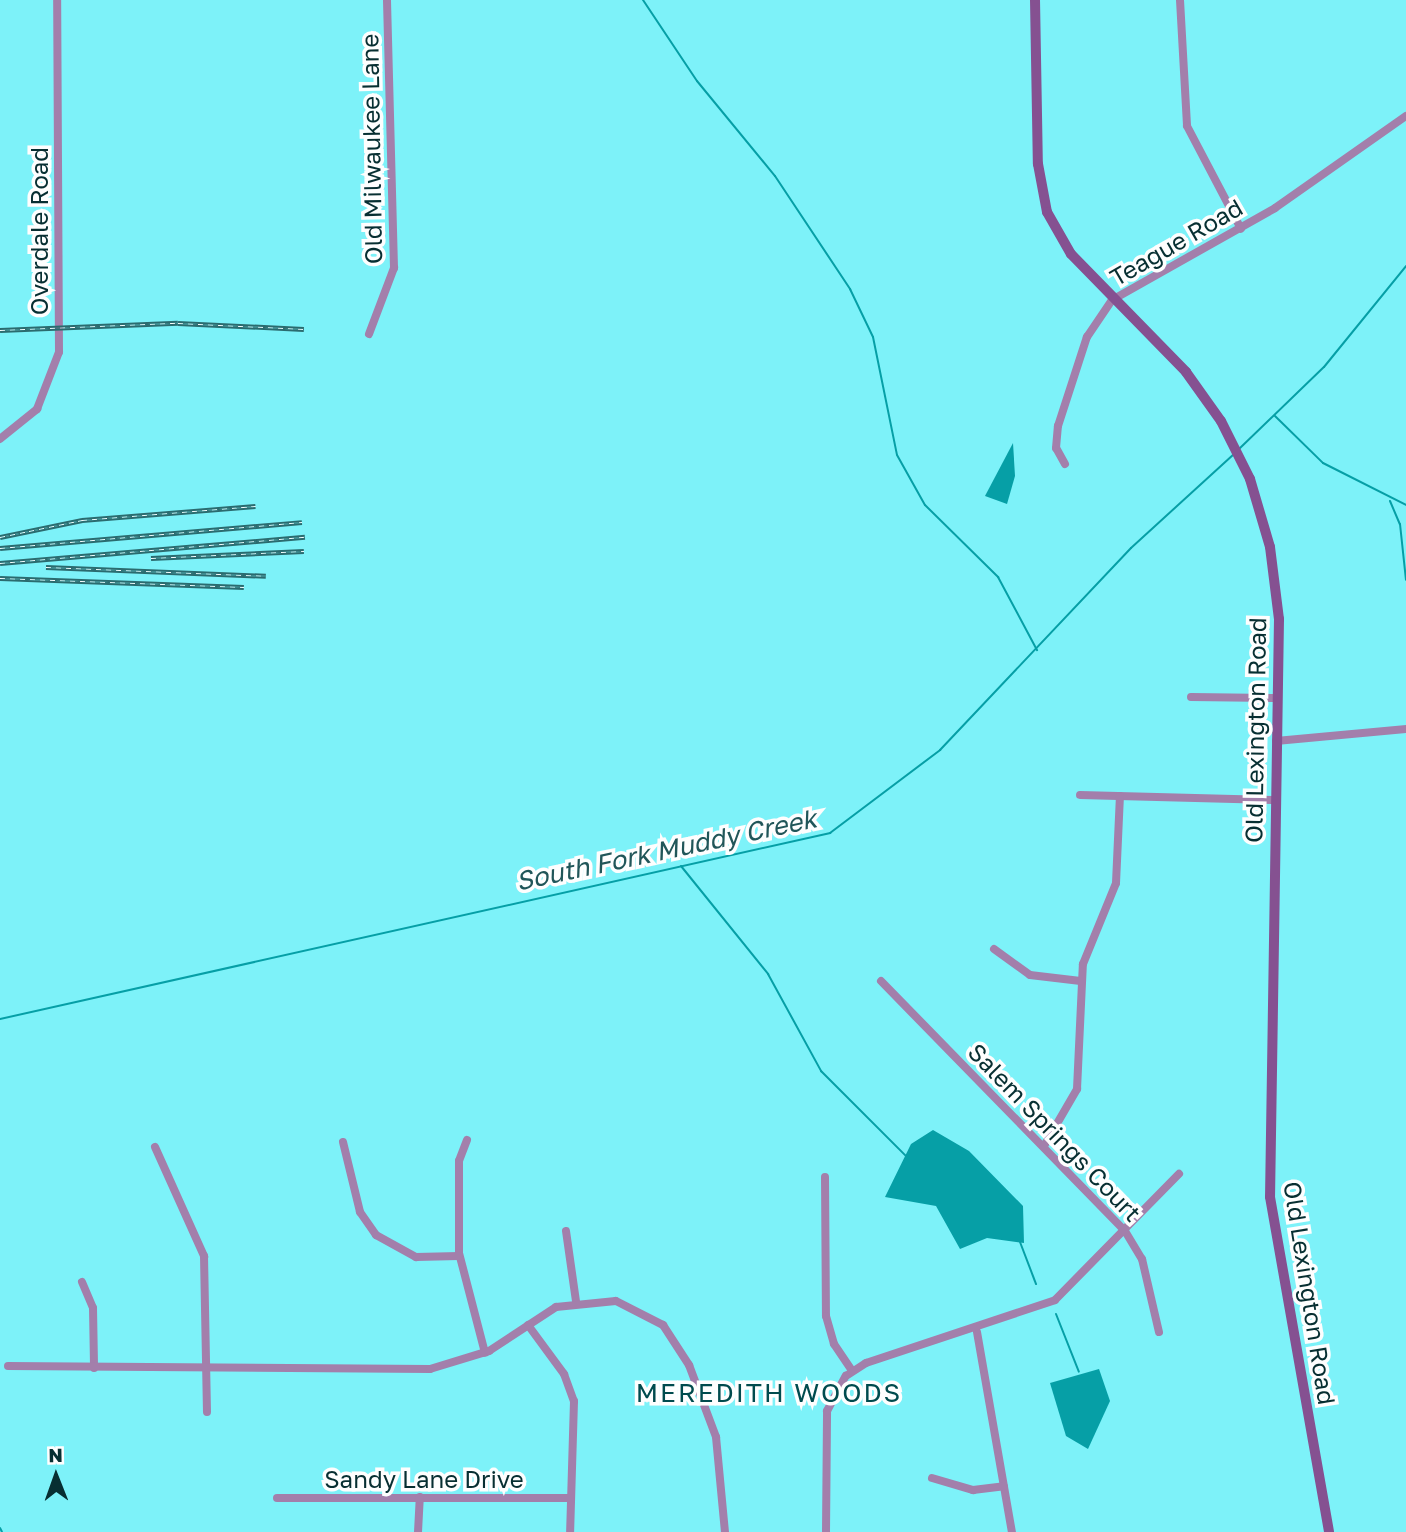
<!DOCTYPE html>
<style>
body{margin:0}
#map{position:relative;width:1406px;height:1532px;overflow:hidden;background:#7df2f9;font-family:"Golos Text",sans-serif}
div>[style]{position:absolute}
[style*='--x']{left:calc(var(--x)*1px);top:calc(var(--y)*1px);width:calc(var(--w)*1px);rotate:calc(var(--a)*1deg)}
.water>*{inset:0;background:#069fa6}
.stream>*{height:2px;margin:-1px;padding:0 1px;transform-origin:1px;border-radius:1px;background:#069fa6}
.street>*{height:8px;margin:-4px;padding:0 4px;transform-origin:4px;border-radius:4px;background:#a37fab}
.secondary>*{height:10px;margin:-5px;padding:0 5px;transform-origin:5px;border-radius:5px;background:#855191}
.rail>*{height:4.5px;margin-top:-2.25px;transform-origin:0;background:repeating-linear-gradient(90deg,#fefefe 0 5px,#2b6b6f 0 10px);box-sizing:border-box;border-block:2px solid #2b6b6f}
span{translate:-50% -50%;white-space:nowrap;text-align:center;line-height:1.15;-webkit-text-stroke:7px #fefefe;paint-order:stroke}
.street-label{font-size:24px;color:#072f32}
.water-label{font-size:26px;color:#215659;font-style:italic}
.neighbourhood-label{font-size:26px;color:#004b4e;letter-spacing:2px}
.north{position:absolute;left:21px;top:1441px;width:70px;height:70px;-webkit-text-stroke:5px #fefefe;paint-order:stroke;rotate:359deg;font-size:19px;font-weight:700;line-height:28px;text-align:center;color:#072f32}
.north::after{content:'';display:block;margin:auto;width:24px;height:32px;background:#072f32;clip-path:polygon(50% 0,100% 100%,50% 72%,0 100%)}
</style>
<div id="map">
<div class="water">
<div style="clip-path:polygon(1013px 443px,1015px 476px,1007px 504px,985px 496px)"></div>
<div style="clip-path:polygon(933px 1130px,969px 1151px,1023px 1206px,1024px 1243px,987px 1238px,960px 1249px,936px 1206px,885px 1197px,911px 1144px)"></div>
<div style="clip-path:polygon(1099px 1369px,1110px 1401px,1088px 1449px,1066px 1436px,1050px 1383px)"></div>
</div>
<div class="stream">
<div style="--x:643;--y:0;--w:97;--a:56.3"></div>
<div style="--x:697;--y:81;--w:123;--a:50.6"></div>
<div style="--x:775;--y:176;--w:136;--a:56.4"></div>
<div style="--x:850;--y:289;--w:53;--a:64.4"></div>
<div style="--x:873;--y:337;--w:120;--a:78.5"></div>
<div style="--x:897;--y:455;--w:57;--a:60.8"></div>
<div style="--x:925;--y:505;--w:103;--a:44.6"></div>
<div style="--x:998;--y:577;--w:83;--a:61.9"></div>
<div style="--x:1275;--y:416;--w:67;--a:44.4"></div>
<div style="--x:1323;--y:463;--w:93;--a:26.8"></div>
<div style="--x:1239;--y:449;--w:118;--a:-44"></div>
<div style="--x:1324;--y:367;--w:130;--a:-50.9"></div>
<div style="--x:1390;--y:501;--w:25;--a:67"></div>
<div style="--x:1400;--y:524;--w:56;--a:83.9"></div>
<div style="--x:681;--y:866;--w:139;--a:51.1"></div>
<div style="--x:768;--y:974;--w:111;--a:61.3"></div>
<div style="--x:821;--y:1071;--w:120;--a:45"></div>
<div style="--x:0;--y:1019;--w:851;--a:-12.63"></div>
<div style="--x:830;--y:833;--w:138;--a:-37"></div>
<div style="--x:940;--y:750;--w:278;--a:-46.6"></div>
<div style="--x:1131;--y:548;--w:138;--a:-42.4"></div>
<div style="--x:1020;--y:1242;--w:45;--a:69.1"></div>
<div style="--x:1056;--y:1314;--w:62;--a:68.4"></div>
<div style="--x:0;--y:1528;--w:4;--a:63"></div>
</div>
<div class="street">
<div style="--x:1180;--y:0;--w:126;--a:86.8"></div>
<div style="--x:1187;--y:126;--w:116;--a:62.3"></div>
<div style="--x:369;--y:334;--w:71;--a:-69.3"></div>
<div style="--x:394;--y:268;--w:268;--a:-91.5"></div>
<div style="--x:0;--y:439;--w:48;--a:-39"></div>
<div style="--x:37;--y:409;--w:61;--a:-68.9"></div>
<div style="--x:59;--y:352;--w:352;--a:-90.3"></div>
<div style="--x:1065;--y:464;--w:18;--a:-119"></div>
<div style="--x:1056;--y:448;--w:22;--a:-85"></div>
<div style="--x:1058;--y:426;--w:94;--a:-72"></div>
<div style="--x:1087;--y:337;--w:45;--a:-56"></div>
<div style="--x:1112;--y:300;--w:187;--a:-29.4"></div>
<div style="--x:1275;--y:208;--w:160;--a:-35.1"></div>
<div style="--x:1191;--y:697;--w:86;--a:0.7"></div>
<div style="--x:1276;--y:741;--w:131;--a:-5.3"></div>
<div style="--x:1080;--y:795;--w:195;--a:1.5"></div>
<div style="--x:994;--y:949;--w:44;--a:35.8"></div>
<div style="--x:1030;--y:975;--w:51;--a:6.7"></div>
<div style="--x:881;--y:981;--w:349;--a:45.7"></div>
<div style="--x:1125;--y:1231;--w:33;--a:59"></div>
<div style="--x:1142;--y:1259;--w:75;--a:76.9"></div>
<div style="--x:467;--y:1140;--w:22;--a:111"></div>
<div style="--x:459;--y:1161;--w:92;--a:90"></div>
<div style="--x:459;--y:1253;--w:103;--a:75.4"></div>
<div style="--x:343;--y:1142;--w:72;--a:76.3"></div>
<div style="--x:360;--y:1212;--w:28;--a:55"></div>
<div style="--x:376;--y:1235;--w:46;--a:28.8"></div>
<div style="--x:416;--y:1257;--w:43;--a:-1.3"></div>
<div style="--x:1044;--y:1146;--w:66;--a:-59.9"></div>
<div style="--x:1077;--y:1089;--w:125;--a:-87.3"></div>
<div style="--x:1083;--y:964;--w:87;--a:-67.8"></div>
<div style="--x:1116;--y:883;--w:87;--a:-87.4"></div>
<div style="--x:155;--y:1147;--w:120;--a:65.8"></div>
<div style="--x:204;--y:1256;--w:156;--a:88.9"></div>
<div style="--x:825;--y:1177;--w:139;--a:89.6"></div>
<div style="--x:826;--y:1316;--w:29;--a:74"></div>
<div style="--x:834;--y:1344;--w:32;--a:56"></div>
<div style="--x:566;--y:1231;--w:71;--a:81.9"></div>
<div style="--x:82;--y:1282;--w:28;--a:67"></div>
<div style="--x:93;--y:1308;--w:60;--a:89"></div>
<div style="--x:528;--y:1325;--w:61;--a:53.7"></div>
<div style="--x:564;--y:1374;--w:29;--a:70"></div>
<div style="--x:574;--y:1401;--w:131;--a:91.7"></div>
<div style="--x:977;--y:1332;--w:203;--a:80.1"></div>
<div style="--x:8;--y:1366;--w:422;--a:0.4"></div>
<div style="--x:430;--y:1369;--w:62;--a:-17"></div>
<div style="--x:489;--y:1351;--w:80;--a:-33.3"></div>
<div style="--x:556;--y:1307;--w:60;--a:-5.7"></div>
<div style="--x:616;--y:1301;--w:53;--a:27.1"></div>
<div style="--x:663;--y:1325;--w:48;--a:57"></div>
<div style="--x:689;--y:1365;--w:77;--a:69.4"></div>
<div style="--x:716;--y:1437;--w:95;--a:84.6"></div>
<div style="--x:932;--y:1478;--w:43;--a:16.3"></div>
<div style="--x:973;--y:1490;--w:31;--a:-7"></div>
<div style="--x:277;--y:1498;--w:294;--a:0"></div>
<div style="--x:418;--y:1532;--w:35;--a:-87"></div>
<div style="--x:826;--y:1532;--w:121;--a:-89.5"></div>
<div style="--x:827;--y:1411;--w:40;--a:-62"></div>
<div style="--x:846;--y:1376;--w:24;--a:-33"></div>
<div style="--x:866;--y:1363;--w:199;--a:-18.4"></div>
<div style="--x:1055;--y:1300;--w:177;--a:-45.5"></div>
</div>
<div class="secondary">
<div style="--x:1035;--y:0;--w:164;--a:89"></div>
<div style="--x:1038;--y:164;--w:49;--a:79.4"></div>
<div style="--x:1047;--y:212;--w:48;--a:60.3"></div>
<div style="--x:1071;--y:254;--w:165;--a:45.7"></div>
<div style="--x:1186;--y:372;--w:60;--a:54.5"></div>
<div style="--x:1221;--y:421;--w:65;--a:63.4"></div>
<div style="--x:1250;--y:479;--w:71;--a:73.6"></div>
<div style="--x:1270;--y:547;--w:73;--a:82.9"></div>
<div style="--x:1279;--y:619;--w:578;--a:90.89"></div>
<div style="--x:1270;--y:1197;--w:340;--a:80"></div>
</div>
<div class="rail">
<div style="--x:0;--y:330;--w:178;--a:-2.3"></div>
<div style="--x:178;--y:323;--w:126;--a:2.7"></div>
<div style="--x:0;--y:537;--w:84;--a:-11.7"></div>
<div style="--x:82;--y:520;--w:174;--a:-4.6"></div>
<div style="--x:0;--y:548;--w:303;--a:-4.9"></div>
<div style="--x:151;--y:558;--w:153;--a:-2.6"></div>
<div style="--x:0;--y:563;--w:306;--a:-4.9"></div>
<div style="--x:46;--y:567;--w:220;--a:2.3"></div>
<div style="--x:0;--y:578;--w:244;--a:2.1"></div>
</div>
<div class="street-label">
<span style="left:371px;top:149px;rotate:-91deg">Old Milwaukee Lane</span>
<span style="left:39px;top:231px;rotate:-90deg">Overdale Road</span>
<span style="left:1176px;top:242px;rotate:-30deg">Teague Road</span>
<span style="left:1255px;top:730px;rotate:-89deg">Old Lexington Road</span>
<span style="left:1055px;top:1132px;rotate:46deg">Salem Springs Court</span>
<span style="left:1310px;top:1293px;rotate:81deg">Old Lexington Road</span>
<span style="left:424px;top:1479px">Sandy Lane Drive</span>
</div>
<div class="water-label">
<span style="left:666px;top:850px;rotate:-12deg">South Fork Muddy Creek</span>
</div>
<div class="neighbourhood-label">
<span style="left:769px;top:1393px">MEREDITH WOODS</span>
</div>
<div class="north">N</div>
</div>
